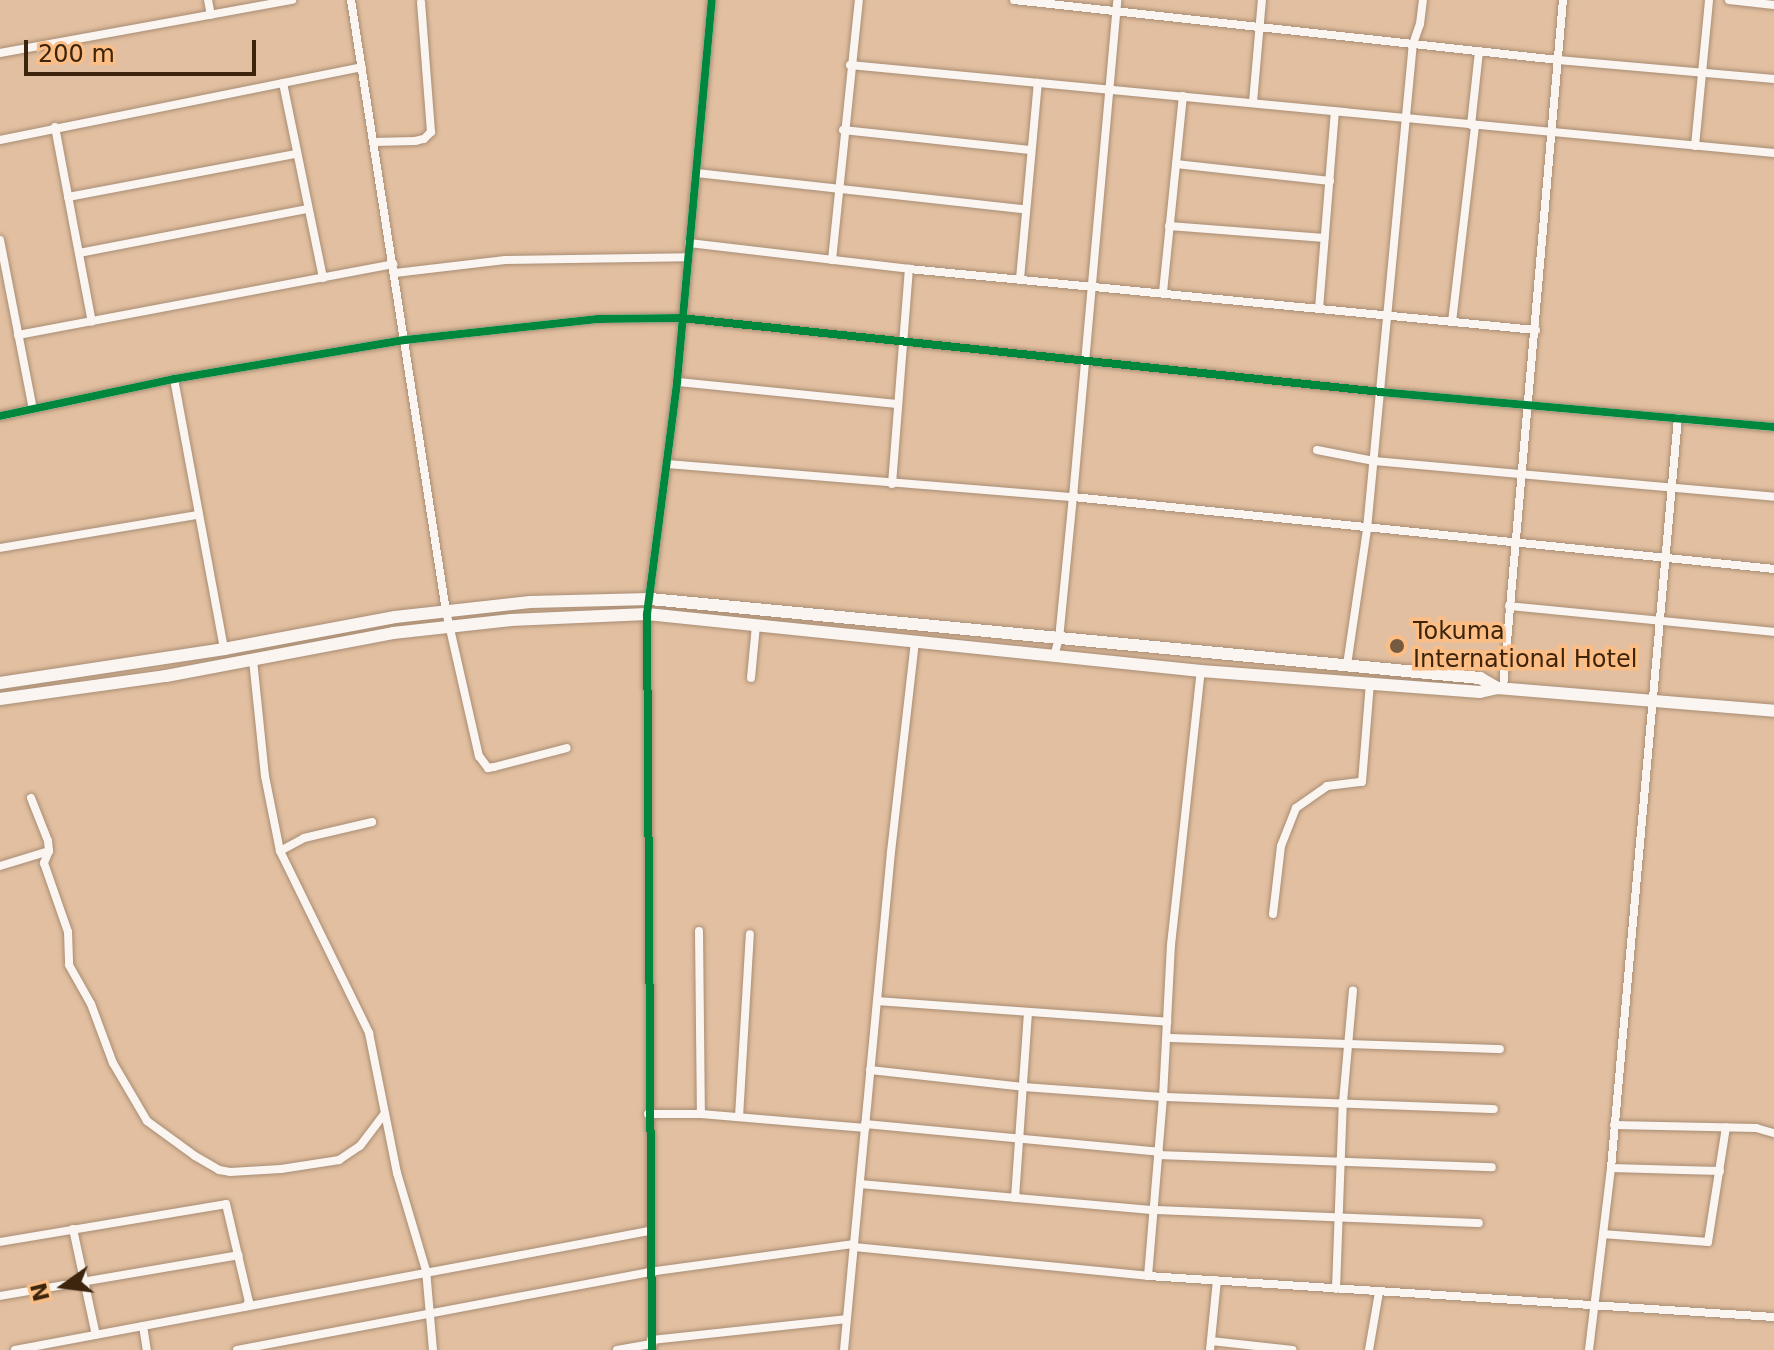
<!DOCTYPE html>
<style>
body{margin:0}
#map{position:relative;width:1774px;height:1350px;overflow:hidden;background:#e2bfa0;font-family:"DejaVu Sans",sans-serif}
div>[style]{position:absolute}
[style*='--x']{left:calc(var(--x)*1px);top:calc(var(--y)*1px);width:calc(var(--w)*1px);rotate:calc(var(--a)*1deg)}
.roads{filter:drop-shadow(0 0 2px #a88d74) drop-shadow(0 0 2px #a88d74)}
.street>*{height:8px;margin:-4px;padding:0 4px;transform-origin:4px;border-radius:4px;background:#fbf5f1}
.secondary>*{height:12px;margin:-6px;padding:0 6px;transform-origin:6px;border-radius:6px;background:#fbf5f1}
.cycleway>*{height:8px;margin:-4px;padding:0 4px;transform-origin:4px;border-radius:4px;background:#00873e}
.dots>*{width:22px;height:22px;translate:-50% -50%;box-sizing:border-box;border:4px solid #fdbe85;border-radius:50%}
span{translate:-50% -50%;white-space:nowrap;text-align:center;line-height:1.15;-webkit-text-stroke:7px #fdbe85;paint-order:stroke}
.poi-label{font-size:24px;color:#3d250d}
.left{translate:0 -50%;text-align:left}
.north{position:absolute;left:24px;top:1246px;width:80px;height:80px;-webkit-text-stroke:6px #fdbe85;paint-order:stroke;rotate:256deg;font-size:22px;font-weight:700;line-height:32px;text-align:center;color:#3d250d}
.north::after{content:'';display:block;margin:auto;width:28px;height:36px;background:#3d250d;clip-path:polygon(50% 0,100% 100%,50% 72%,0 100%)}
.scale{position:absolute;left:24px;top:40px;width:232px;height:36px;box-sizing:border-box;border:4px solid #3d250d;border-top:0;padding-left:10px;font-size:24px;line-height:28px;white-space:nowrap;color:#3d250d;-webkit-text-stroke:6px #fdbe85;paint-order:stroke}
</style>
<div id="map">
<div class="roads">
<div class="street">
<div style="--x:208;--y:0;--w:15;--a:79"></div>
<div style="--x:351;--y:0;--w:618;--a:81.16"></div>
<div style="--x:446;--y:611;--w:149;--a:77.2"></div>
<div style="--x:479;--y:756;--w:15;--a:53"></div>
<div style="--x:488;--y:768;--w:6;--a:-9"></div>
<div style="--x:494;--y:767;--w:75;--a:-14.6"></div>
<div style="--x:1014;--y:0;--w:547;--a:6.29"></div>
<div style="--x:1558;--y:60;--w:217;--a:5"></div>
<div style="--x:1729;--y:0;--w:45;--a:6.3"></div>
<div style="--x:0;--y:53;--w:297;--a:-10.3"></div>
<div style="--x:850;--y:65;--w:928;--a:5.44"></div>
<div style="--x:283;--y:83;--w:199;--a:78.4"></div>
<div style="--x:1253;--y:102;--w:102;--a:-85"></div>
<div style="--x:1471;--y:125;--w:74;--a:-83.8"></div>
<div style="--x:55;--y:127;--w:198;--a:79.3"></div>
<div style="--x:843;--y:130;--w:188;--a:6.1"></div>
<div style="--x:0;--y:140;--w:369;--a:-11.4"></div>
<div style="--x:374;--y:142;--w:41;--a:-1.4"></div>
<div style="--x:415;--y:141;--w:9;--a:-13"></div>
<div style="--x:424;--y:139;--w:10;--a:-45"></div>
<div style="--x:431;--y:132;--w:130;--a:-94.4"></div>
<div style="--x:1695;--y:146;--w:147;--a:-84.5"></div>
<div style="--x:1176;--y:164;--w:155;--a:6.3"></div>
<div style="--x:696;--y:173;--w:330;--a:6.3"></div>
<div style="--x:68;--y:197;--w:232;--a:-10.7"></div>
<div style="--x:1169;--y:226;--w:156;--a:4.4"></div>
<div style="--x:0;--y:240;--w:172;--a:79"></div>
<div style="--x:689;--y:243;--w:222;--a:6.7"></div>
<div style="--x:909;--y:269;--w:630;--a:5.56"></div>
<div style="--x:79;--y:253;--w:233;--a:-10.9"></div>
<div style="--x:832;--y:260;--w:261;--a:-84.1"></div>
<div style="--x:395;--y:273;--w:111;--a:-6.7"></div>
<div style="--x:505;--y:260;--w:182;--a:-0.9"></div>
<div style="--x:1020;--y:279;--w:197;--a:-84.8"></div>
<div style="--x:1163;--y:292;--w:197;--a:-84.2"></div>
<div style="--x:1319;--y:309;--w:198;--a:-85.4"></div>
<div style="--x:1452;--y:322;--w:198;--a:-83.3"></div>
<div style="--x:18;--y:335;--w:382;--a:-10.7"></div>
<div style="--x:174;--y:379;--w:275;--a:79.5"></div>
<div style="--x:677;--y:382;--w:222;--a:5.7"></div>
<div style="--x:0;--y:416;--w:178;--a:-12"></div>
<div style="--x:174;--y:379;--w:234;--a:-9.6"></div>
<div style="--x:405;--y:340;--w:194;--a:-6.2"></div>
<div style="--x:598;--y:319;--w:83;--a:-0.7"></div>
<div style="--x:681;--y:318;--w:704;--a:6.03"></div>
<div style="--x:1381;--y:392;--w:395;--a:5.1"></div>
<div style="--x:1317;--y:450;--w:58;--a:10.9"></div>
<div style="--x:1374;--y:461;--w:402;--a:5.1"></div>
<div style="--x:668;--y:464;--w:406;--a:4.7"></div>
<div style="--x:1073;--y:497;--w:705;--a:5.86"></div>
<div style="--x:892;--y:484;--w:216;--a:-85.5"></div>
<div style="--x:0;--y:548;--w:201;--a:-9.5"></div>
<div style="--x:1509;--y:606;--w:266;--a:5.6"></div>
<div style="--x:1054;--y:656;--w:18;--a:-74"></div>
<div style="--x:1059;--y:639;--w:143;--a:-84.4"></div>
<div style="--x:1073;--y:497;--w:499;--a:-84.9"></div>
<div style="--x:253;--y:660;--w:117;--a:84.1"></div>
<div style="--x:265;--y:776;--w:76;--a:78.7"></div>
<div style="--x:280;--y:851;--w:203;--a:63.9"></div>
<div style="--x:369;--y:1033;--w:143;--a:78.7"></div>
<div style="--x:397;--y:1173;--w:101;--a:73.4"></div>
<div style="--x:426;--y:1270;--w:80;--a:85"></div>
<div style="--x:1347;--y:665;--w:137;--a:-81.6"></div>
<div style="--x:1367;--y:529;--w:487;--a:-84.6"></div>
<div style="--x:1413;--y:44;--w:21;--a:-71"></div>
<div style="--x:1420;--y:24;--w:24;--a:-83"></div>
<div style="--x:751;--y:678;--w:53;--a:-84.6"></div>
<div style="--x:1503;--y:688;--w:691;--a:-85.02"></div>
<div style="--x:31;--y:798;--w:46;--a:68.4"></div>
<div style="--x:48;--y:841;--w:10;--a:84"></div>
<div style="--x:49;--y:851;--w:13;--a:113"></div>
<div style="--x:44;--y:863;--w:73;--a:70.8"></div>
<div style="--x:68;--y:932;--w:33;--a:88"></div>
<div style="--x:69;--y:965;--w:45;--a:60.6"></div>
<div style="--x:91;--y:1004;--w:63;--a:69.6"></div>
<div style="--x:113;--y:1063;--w:67;--a:59.6"></div>
<div style="--x:147;--y:1121;--w:59;--a:36.1"></div>
<div style="--x:195;--y:1156;--w:28;--a:30"></div>
<div style="--x:219;--y:1170;--w:11;--a:10"></div>
<div style="--x:230;--y:1172;--w:51;--a:-3.4"></div>
<div style="--x:281;--y:1169;--w:59;--a:-8.8"></div>
<div style="--x:339;--y:1160;--w:25;--a:-34"></div>
<div style="--x:360;--y:1146;--w:41;--a:-52.9"></div>
<div style="--x:280;--y:851;--w:27;--a:-28"></div>
<div style="--x:304;--y:838;--w:70;--a:-13.2"></div>
<div style="--x:0;--y:866;--w:51;--a:-17"></div>
<div style="--x:1273;--y:914;--w:68;--a:-83.3"></div>
<div style="--x:1281;--y:846;--w:41;--a:-68.5"></div>
<div style="--x:1296;--y:808;--w:38;--a:-35"></div>
<div style="--x:1327;--y:786;--w:35;--a:-7"></div>
<div style="--x:1362;--y:782;--w:99;--a:-85.4"></div>
<div style="--x:699;--y:931;--w:183;--a:89.4"></div>
<div style="--x:877;--y:1001;--w:291;--a:4.1"></div>
<div style="--x:1167;--y:1038;--w:333;--a:1.9"></div>
<div style="--x:870;--y:1070;--w:154;--a:6.3"></div>
<div style="--x:1023;--y:1087;--w:140;--a:4.1"></div>
<div style="--x:1163;--y:1097;--w:331;--a:2.1"></div>
<div style="--x:648;--y:1114;--w:53;--a:0"></div>
<div style="--x:701;--y:1114;--w:165;--a:4.9"></div>
<div style="--x:739;--y:1117;--w:183;--a:-86.6"></div>
<div style="--x:865;--y:1124;--w:295;--a:5.4"></div>
<div style="--x:1614;--y:1125;--w:142;--a:1.2"></div>
<div style="--x:1756;--y:1128;--w:19;--a:16"></div>
<div style="--x:1158;--y:1155;--w:334;--a:2.1"></div>
<div style="--x:1611;--y:1168;--w:109;--a:1.6"></div>
<div style="--x:860;--y:1184;--w:295;--a:5.1"></div>
<div style="--x:1154;--y:1210;--w:325;--a:2.3"></div>
<div style="--x:1015;--y:1198;--w:185;--a:-86"></div>
<div style="--x:73;--y:1229;--w:108;--a:77.8"></div>
<div style="--x:1603;--y:1234;--w:105;--a:4.4"></div>
<div style="--x:1708;--y:1242;--w:116;--a:-81.1"></div>
<div style="--x:0;--y:1242;--w:229;--a:-9.5"></div>
<div style="--x:226;--y:1204;--w:101;--a:76.8"></div>
<div style="--x:249;--y:1302;--w:6;--a:129"></div>
<div style="--x:854;--y:1247;--w:295;--a:5.6"></div>
<div style="--x:1148;--y:1276;--w:627;--a:3.75"></div>
<div style="--x:1148;--y:1276;--w:180;--a:-85.2"></div>
<div style="--x:1163;--y:1097;--w:152;--a:-87"></div>
<div style="--x:1171;--y:945;--w:276;--a:-83.8"></div>
<div style="--x:1336;--y:1289;--w:187;--a:-87.9"></div>
<div style="--x:1343;--y:1102;--w:112;--a:-84.9"></div>
<div style="--x:0;--y:1296;--w:242;--a:-9.7"></div>
<div style="--x:143;--y:1326;--w:24;--a:81"></div>
<div style="--x:651;--y:1340;--w:196;--a:-6.1"></div>
<div style="--x:1211;--y:1341;--w:82;--a:6.3"></div>
<div style="--x:15;--y:1350;--w:645;--a:-10.63"></div>
<div style="--x:237;--y:1350;--w:419;--a:-10.7"></div>
<div style="--x:649;--y:1272;--w:207;--a:-7.8"></div>
<div style="--x:617;--y:1350;--w:36;--a:-10"></div>
<div style="--x:652;--y:1350;--w:736;--a:-90.39"></div>
<div style="--x:647;--y:614;--w:234;--a:-82.6"></div>
<div style="--x:677;--y:382;--w:384;--a:-84.8"></div>
<div style="--x:844;--y:1350;--w:500;--a:-84.61"></div>
<div style="--x:891;--y:852;--w:212;--a:-83.5"></div>
<div style="--x:1210;--y:1350;--w:70;--a:-84.3"></div>
<div style="--x:1369;--y:1350;--w:59;--a:-80.2"></div>
<div style="--x:1589;--y:1350;--w:183;--a:-83.1"></div>
<div style="--x:1611;--y:1168;--w:753;--a:-84.9"></div>
</div>
<div class="secondary">
<div style="--x:0;--y:683;--w:227;--a:-8.6"></div>
<div style="--x:224;--y:649;--w:174;--a:-10.6"></div>
<div style="--x:395;--y:617;--w:136;--a:-6.3"></div>
<div style="--x:530;--y:602;--w:120;--a:-1.4"></div>
<div style="--x:650;--y:599;--w:834;--a:5.44"></div>
<div style="--x:1480;--y:678;--w:20;--a:30"></div>
<div style="--x:0;--y:699;--w:168;--a:-7.9"></div>
<div style="--x:166;--y:676;--w:231;--a:-10.7"></div>
<div style="--x:393;--y:633;--w:119;--a:-6.3"></div>
<div style="--x:511;--y:620;--w:136;--a:-2.5"></div>
<div style="--x:647;--y:614;--w:557;--a:5.87"></div>
<div style="--x:1201;--y:671;--w:280;--a:4.3"></div>
<div style="--x:1480;--y:692;--w:17;--a:-13"></div>
<div style="--x:1497;--y:688;--w:278;--a:4.7"></div>
</div>
</div>
<div class="cycleway">
<div style="--x:0;--y:416;--w:178;--a:-12"></div>
<div style="--x:174;--y:379;--w:234;--a:-9.6"></div>
<div style="--x:405;--y:340;--w:194;--a:-6.2"></div>
<div style="--x:598;--y:319;--w:83;--a:-0.7"></div>
<div style="--x:681;--y:318;--w:704;--a:6.03"></div>
<div style="--x:1381;--y:392;--w:395;--a:5.1"></div>
<div style="--x:652;--y:1350;--w:736;--a:-90.39"></div>
<div style="--x:647;--y:614;--w:234;--a:-82.6"></div>
<div style="--x:677;--y:382;--w:384;--a:-84.8"></div>
</div>
<div class="dots">
<div style="left:1397px;top:646px;background:#775b40"></div>
</div>
<div class="poi-label">
<span class="left" style="left:1413px;top:646px">Tokuma<br>International Hotel</span>
</div>
<div class="north">N</div>
<div class="scale">200 m</div>
</div>
